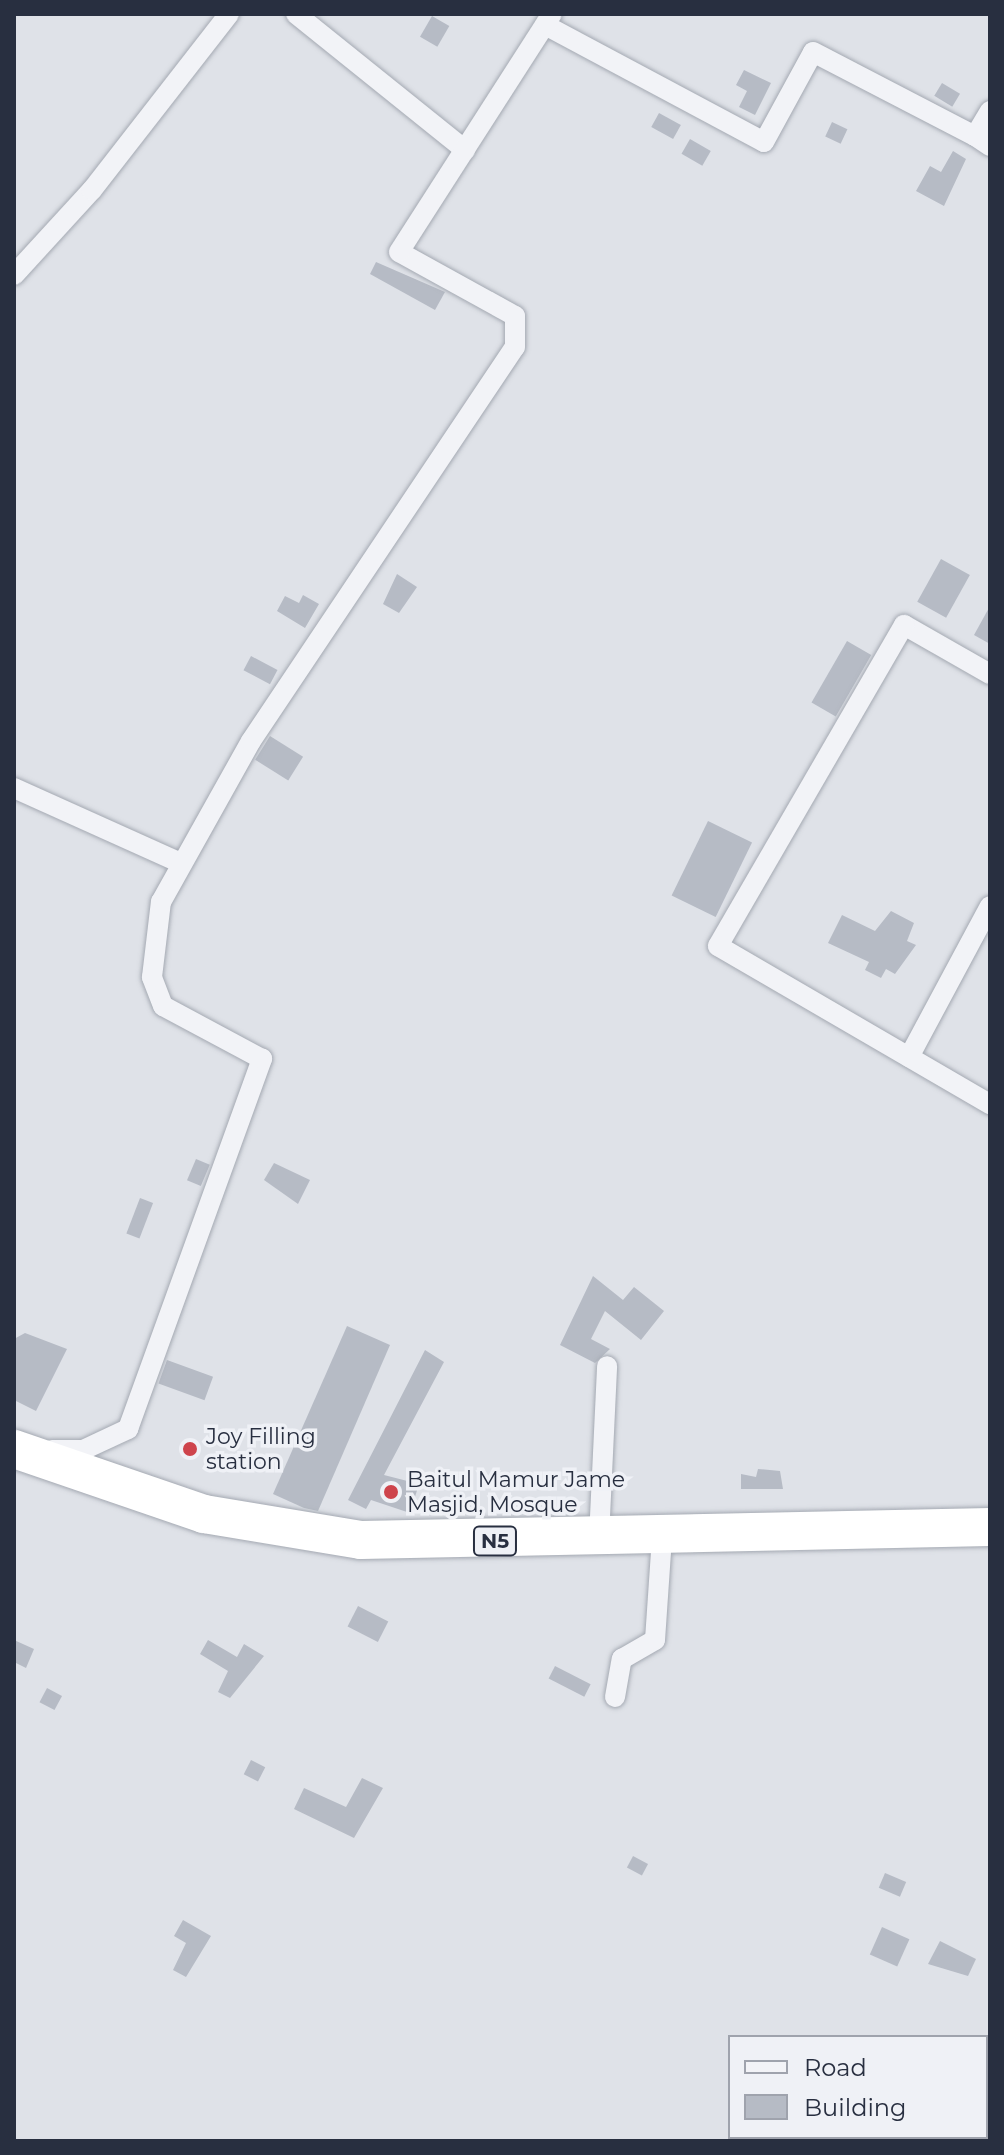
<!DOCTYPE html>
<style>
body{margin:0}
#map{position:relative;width:1004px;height:2155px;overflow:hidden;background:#dfe2e8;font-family:Montserrat,sans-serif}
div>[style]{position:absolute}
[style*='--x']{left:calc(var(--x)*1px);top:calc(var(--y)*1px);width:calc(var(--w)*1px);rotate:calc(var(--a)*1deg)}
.building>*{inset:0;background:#b6bbc5;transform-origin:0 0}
.roads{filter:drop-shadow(0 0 2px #a4a9b2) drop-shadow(0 0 2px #a4a9b2)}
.street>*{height:20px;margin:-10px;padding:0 10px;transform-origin:10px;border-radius:10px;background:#f2f3f7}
.highway>*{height:38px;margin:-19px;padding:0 19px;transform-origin:19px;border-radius:19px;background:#fff}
.dots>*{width:22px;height:22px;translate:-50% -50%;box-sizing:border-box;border:4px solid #eff1f6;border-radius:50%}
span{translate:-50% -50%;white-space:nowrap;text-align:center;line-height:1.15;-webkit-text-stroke:7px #eff1f6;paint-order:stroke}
.shield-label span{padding:2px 6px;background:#eff1f6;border:2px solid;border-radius:6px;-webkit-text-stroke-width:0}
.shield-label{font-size:20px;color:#282f40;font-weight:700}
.poi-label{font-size:22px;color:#282f40}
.left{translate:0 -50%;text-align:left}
.frame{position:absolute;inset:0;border:16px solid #282f40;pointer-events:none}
.legend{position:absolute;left:728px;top:2035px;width:260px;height:104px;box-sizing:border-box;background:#eff1f6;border:2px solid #9fa3ad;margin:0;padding:10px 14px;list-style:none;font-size:24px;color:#282f40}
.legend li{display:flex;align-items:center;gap:16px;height:40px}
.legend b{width:40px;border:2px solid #9fa3ad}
</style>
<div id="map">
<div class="building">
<div style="left:432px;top:16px;width:20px;height:24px;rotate:30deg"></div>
<div style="clip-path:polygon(744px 70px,771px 83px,755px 115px,739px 107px,747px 91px,736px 85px)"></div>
<div style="left:942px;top:83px;width:21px;height:15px;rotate:31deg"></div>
<div style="left:659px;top:113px;width:25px;height:16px;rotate:29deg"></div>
<div style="left:832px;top:122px;width:17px;height:16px;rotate:25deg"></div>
<div style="left:690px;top:139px;width:24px;height:17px;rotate:30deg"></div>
<div style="clip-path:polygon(953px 151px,966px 159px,944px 206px,916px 191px,930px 166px,941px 172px)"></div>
<div style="clip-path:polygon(376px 262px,445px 292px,435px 310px,370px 274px)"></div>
<div style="left:941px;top:559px;width:33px;height:49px;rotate:29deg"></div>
<div style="clip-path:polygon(397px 574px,417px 587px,399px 613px,383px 604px)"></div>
<div style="clip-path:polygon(303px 595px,319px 604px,305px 628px,277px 611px,285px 596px,299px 603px)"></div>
<div style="clip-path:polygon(990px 606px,990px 644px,974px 635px)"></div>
<div style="left:847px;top:641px;width:28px;height:71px;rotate:30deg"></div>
<div style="left:251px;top:656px;width:30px;height:16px;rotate:28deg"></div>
<div style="left:270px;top:736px;width:39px;height:28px;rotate:32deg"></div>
<div style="left:708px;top:821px;width:49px;height:83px;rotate:26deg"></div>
<div style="clip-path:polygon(891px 911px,914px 923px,907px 941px,916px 945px,895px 974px,886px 969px,881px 978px,865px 970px,869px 962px,828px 943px,842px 915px,875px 931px)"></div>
<div style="left:196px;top:1159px;width:15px;height:23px;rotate:23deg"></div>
<div style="clip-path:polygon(274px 1163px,310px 1180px,298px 1204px,264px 1180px)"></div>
<div style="left:140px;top:1198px;width:14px;height:38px;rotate:21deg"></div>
<div style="clip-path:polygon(593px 1276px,623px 1300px,634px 1287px,664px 1311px,641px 1340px,605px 1311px,591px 1339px,610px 1349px,595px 1363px,560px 1345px)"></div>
<div style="clip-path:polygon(347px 1326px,390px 1345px,318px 1511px,304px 1508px,273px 1494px)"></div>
<div style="clip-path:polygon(25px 1333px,67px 1349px,36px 1411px,14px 1400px,14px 1339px)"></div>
<div style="clip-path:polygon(425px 1350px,444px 1362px,384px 1475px,419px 1484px,410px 1513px,371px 1500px,366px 1509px,348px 1500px)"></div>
<div style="left:167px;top:1360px;width:49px;height:25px;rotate:20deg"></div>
<div style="clip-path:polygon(758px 1469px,780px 1471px,783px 1489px,741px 1489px,741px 1474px,756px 1477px)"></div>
<div style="left:358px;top:1606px;width:34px;height:23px;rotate:27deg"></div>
<div style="clip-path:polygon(14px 1640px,34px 1649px,26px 1668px,14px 1662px)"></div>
<div style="clip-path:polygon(208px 1640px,237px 1657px,244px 1644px,264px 1656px,230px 1698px,218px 1692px,228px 1671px,200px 1654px)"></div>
<div style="left:555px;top:1666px;width:40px;height:14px;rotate:27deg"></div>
<div style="left:47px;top:1688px;width:17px;height:16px;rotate:28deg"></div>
<div style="left:251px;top:1760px;width:16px;height:16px;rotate:27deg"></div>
<div style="clip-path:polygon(362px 1778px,383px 1788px,354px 1838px,294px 1809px,304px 1788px,346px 1807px)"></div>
<div style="left:633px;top:1856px;width:17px;height:13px;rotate:28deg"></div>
<div style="left:885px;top:1873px;width:23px;height:16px;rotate:23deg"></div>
<div style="clip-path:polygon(183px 1920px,211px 1936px,186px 1977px,173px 1970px,186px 1943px,174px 1936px)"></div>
<div style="left:882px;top:1927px;width:30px;height:30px;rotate:24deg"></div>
<div style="clip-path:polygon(940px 1941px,976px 1959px,968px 1976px,928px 1964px)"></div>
</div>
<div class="roads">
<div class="street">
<div style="--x:296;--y:14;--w:217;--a:38.8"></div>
<div style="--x:545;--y:25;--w:248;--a:28.1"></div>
<div style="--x:764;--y:142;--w:102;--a:-61.4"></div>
<div style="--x:813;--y:52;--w:182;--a:27.4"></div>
<div style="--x:990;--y:111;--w:29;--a:121"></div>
<div style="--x:975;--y:136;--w:18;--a:34"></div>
<div style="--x:14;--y:275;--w:115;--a:-47.5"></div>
<div style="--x:92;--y:190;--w:223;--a:-52.1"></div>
<div style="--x:990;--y:674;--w:99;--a:-150.3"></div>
<div style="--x:904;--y:625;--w:371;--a:120.1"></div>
<div style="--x:718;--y:946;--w:315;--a:30.2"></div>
<div style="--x:14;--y:788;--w:181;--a:24.2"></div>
<div style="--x:909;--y:1057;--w:171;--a:-61.8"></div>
<div style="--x:52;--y:1450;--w:31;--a:0"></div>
<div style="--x:83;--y:1450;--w:50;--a:-25"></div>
<div style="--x:128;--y:1429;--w:394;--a:-70.1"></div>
<div style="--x:262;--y:1059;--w:112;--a:-151.8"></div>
<div style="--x:163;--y:1006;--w:31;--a:-111"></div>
<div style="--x:152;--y:977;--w:76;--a:-83.2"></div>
<div style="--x:161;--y:902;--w:184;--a:-60.8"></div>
<div style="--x:251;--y:741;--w:474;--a:-56.2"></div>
<div style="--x:515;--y:347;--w:31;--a:-90"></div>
<div style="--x:515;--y:316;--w:132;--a:-151.1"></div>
<div style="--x:399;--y:252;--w:283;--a:-57.3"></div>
<div style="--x:599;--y:1538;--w:172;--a:-87.3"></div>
<div style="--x:615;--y:1697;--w:39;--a:-80"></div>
<div style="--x:622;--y:1659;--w:38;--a:-30"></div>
<div style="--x:655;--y:1640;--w:104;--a:-86.1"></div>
</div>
<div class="highway">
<div style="--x:14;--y:1449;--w:201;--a:18.9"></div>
<div style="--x:204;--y:1514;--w:159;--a:9.4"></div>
<div style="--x:361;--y:1540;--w:629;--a:-1.18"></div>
</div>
</div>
<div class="dots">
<div style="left:190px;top:1449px;background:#ce444c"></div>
<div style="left:391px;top:1492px;background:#ce444c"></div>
</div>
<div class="shield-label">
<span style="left:495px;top:1541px">N5</span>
</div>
<div class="poi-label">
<span class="left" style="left:206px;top:1449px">Joy Filling<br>station</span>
<span class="left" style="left:407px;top:1492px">Baitul Mamur Jame<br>Masjid, Mosque</span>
</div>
<div class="frame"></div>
<ul class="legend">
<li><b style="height:10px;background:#f2f3f7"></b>Road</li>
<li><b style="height:22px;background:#b6bbc5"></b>Building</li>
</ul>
</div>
